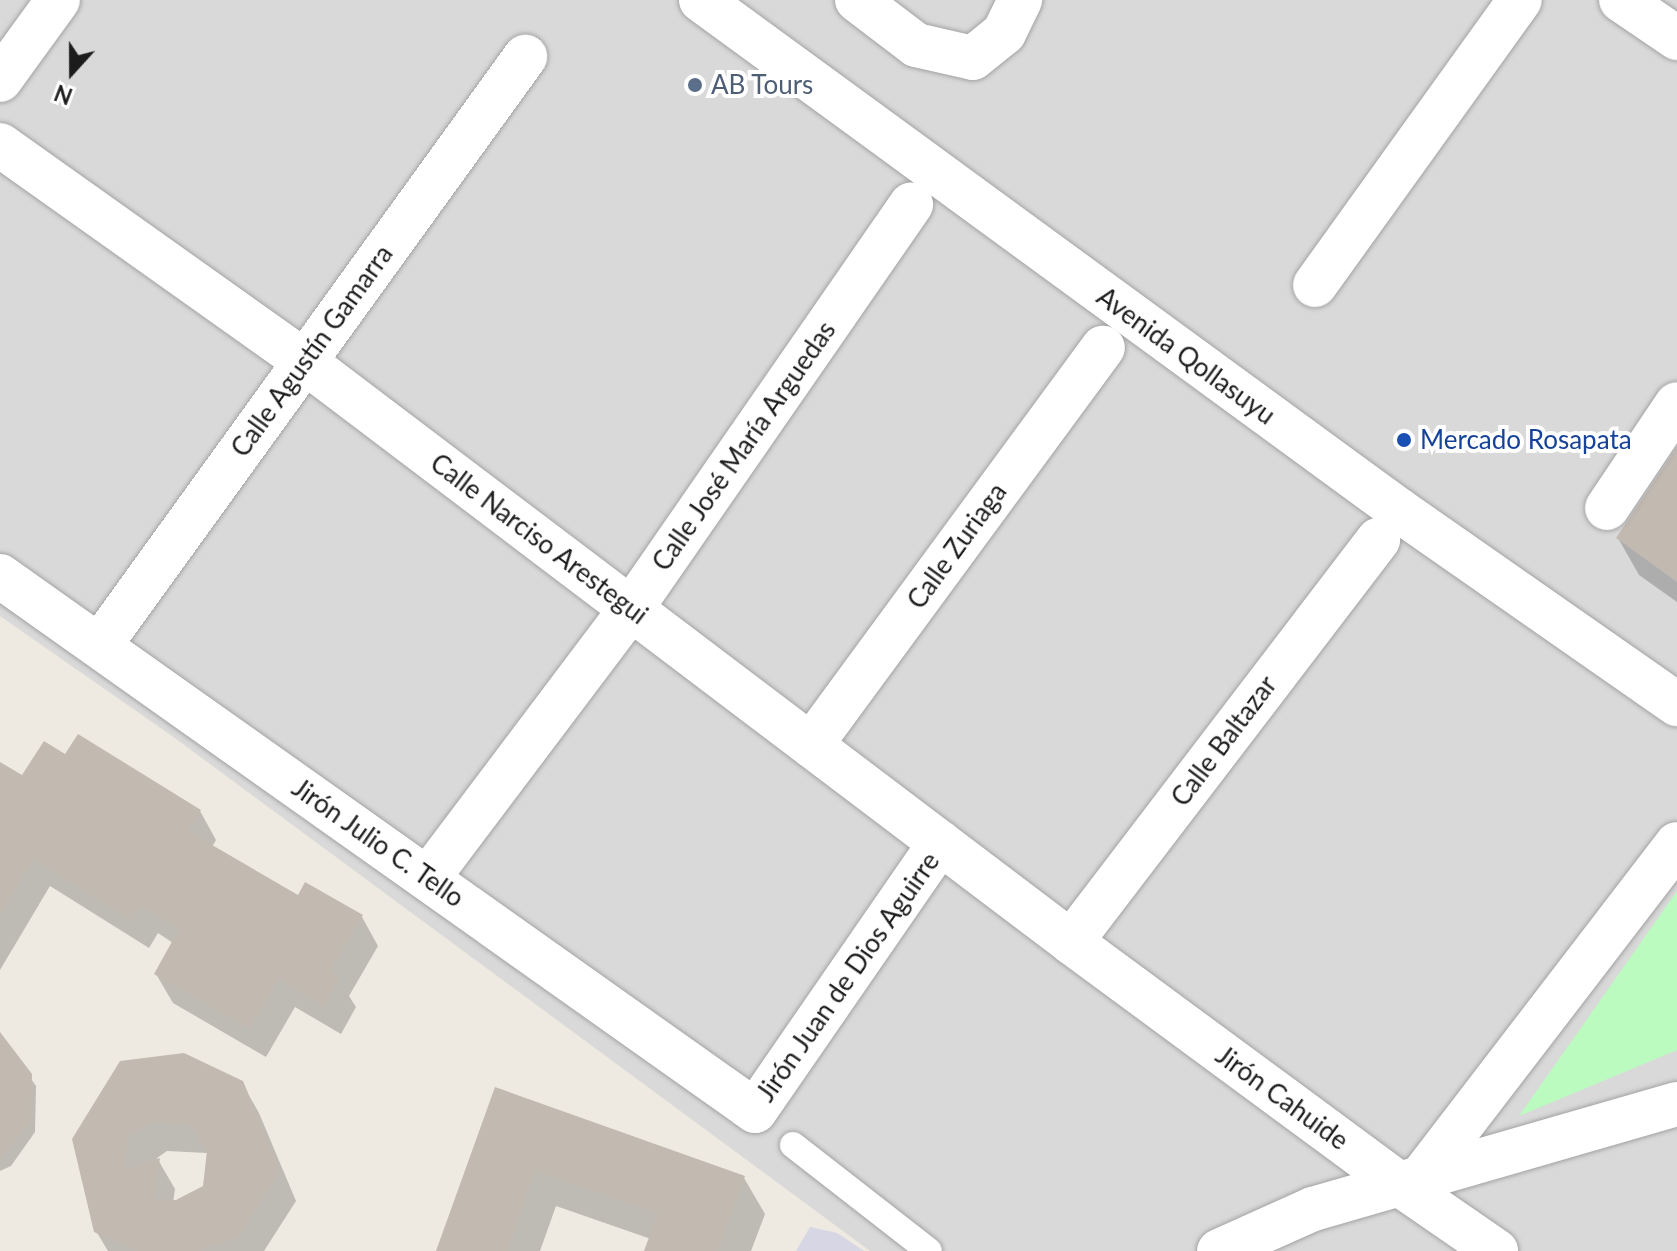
<!DOCTYPE html>
<meta charset="utf-8">
<style>
body{margin:0}
#map{position:relative;width:1677px;height:1251px;overflow:hidden;background:#eeeae1;font-family:Lato,sans-serif}
div>[style]{position:absolute}
[style*='--x']{left:calc(var(--x)*1px);top:calc(var(--y)*1px);width:calc(var(--w)*1px);rotate:calc(var(--a)*1deg)}
.residential>*{inset:0;background:#dad9d9}
.park>*{inset:0;background:#bbfbbf}
.plaza>*{inset:0;background:#d6d6e4}
.shadow>*{inset:0;background:#0003}
.building>*{inset:0;background:#c2b9b1}
.roads{filter:drop-shadow(0 0 2px #a3a3a3) drop-shadow(0 0 2px #a3a3a3)}
.service>*{height:26px;margin:-13px;padding:0 13px;transform-origin:13px;border-radius:13px;background:#fff}
.minor>*{height:44px;margin:-22px;padding:0 22px;transform-origin:22px;border-radius:22px;background:#fff}
.tertiary>*{height:44px;margin:-22px;padding:0 22px;transform-origin:22px;border-radius:22px;background:#fff}
.dots>*{width:22px;height:22px;translate:-50% -50%;box-sizing:border-box;border:4px solid #fff;border-radius:50%}
span{translate:-50% -50%;white-space:nowrap;text-align:center;line-height:1.15;-webkit-text-stroke:8px #fff;paint-order:stroke}
.service-label{font-size:26px;color:#4e5e75}
.left{translate:0 -50%;text-align:left}
.street-label{font-size:26px;color:#1c1c1c}
.transit-label{font-size:26px;color:#164399}
.north{position:absolute;left:32px;top:32px;width:80px;height:80px;-webkit-text-stroke:6px #fff;paint-order:stroke;rotate:201deg;font-size:22px;font-weight:700;line-height:32px;text-align:center;color:#1c1c1c}
.north::after{content:'';display:block;margin:auto;width:28px;height:36px;background:#1c1c1c;clip-path:polygon(50% 0,100% 100%,50% 72%,0 100%)}
</style>
<div id="map">
<div class="residential">
<div style="clip-path:polygon(0 0,1677px 0,1677px 1251px,870px 1251px,172px 736px,0 616px)"></div>
</div>
<div class="park">
<div style="clip-path:polygon(1677px 891px,1677px 1050px,1519px 1116px)"></div>
</div>
<div class="plaza">
<div style="clip-path:polygon(810px 1227px,837px 1233px,864px 1251px,796px 1251px)"></div>
</div>
<div class="shadow">
<div style="clip-path:polygon(1677px 451px,1677px 602px,1639px 575px,1618px 538px)"></div>
<div style="clip-path:polygon(66px 757px,200px 811px,216px 840px,212px 847px,298px 898px,362px 917px,378px 946px,349px 996px,356px 1007px,341px 1034px,295px 1007px,266px 1057px,173px 1003px,156px 974px,173px 943px,158px 933px,149px 948px,50px 886px,0 970px,0 764px,22px 778px)"></div>
<div style="clip-path:polygon(0 1035px,36px 1086px,35px 1132px,11px 1166px,0 1171px)"></div>
<div style="clip-path:polygon(evenodd,242px 1083px,259px 1113px,296px 1201px,264px 1251px,108px 1251px,96px 1231px,74px 1139px,242px 1083px,167px 1151px,207px 1153px,205px 1187px,173px 1202px,175px 1189px,157px 1158px,167px 1151px)"></div>
<div style="clip-path:polygon(496px 1089px,744px 1178px,765px 1214px,751px 1251px,647px 1251px,651px 1239px,556px 1206px,540px 1251px,438px 1251px)"></div>
</div>
<div class="building">
<div style="clip-path:polygon(1677px 447px,1677px 582px,1616px 538px)"></div>
<div style="clip-path:polygon(78px 734px,201px 810px,188px 831px,298px 895px,305px 882px,363px 915px,330px 971px,340px 977px,324px 1006px,278px 979px,250px 1029px,154px 974px,179px 929px,141px 906px,132px 921px,33px 859px,0 914px,0 762px,22px 775px,44px 741px,65px 754px)"></div>
<div style="clip-path:polygon(0 1032px,32px 1074px,31px 1121px,0 1159px)"></div>
<div style="clip-path:polygon(evenodd,184px 1053px,243px 1081px,280px 1171px,238px 1237px,199px 1251px,138px 1251px,94px 1232px,72px 1139px,120px 1061px,184px 1053px,150px 1122px,188px 1124px,207px 1151px,203px 1186px,176px 1200px,154px 1199px,160px 1158px,125px 1170px,128px 1138px,150px 1122px)"></div>
<div style="clip-path:polygon(495px 1087px,745px 1176px,718px 1251px,644px 1251px,658px 1213px,535px 1171px,508px 1251px,436px 1251px)"></div>
</div>
<div class="roads">
<div class="service">
<div style="--x:793;--y:1145;--w:172;--a:37.9"></div>
</div>
<div class="minor">
<div style="--x:857;--y:0;--w:74;--a:37.3"></div>
<div style="--x:916;--y:45;--w:58;--a:12.8"></div>
<div style="--x:973;--y:58;--w:40;--a:-39"></div>
<div style="--x:1004;--y:33;--w:37;--a:-64"></div>
<div style="--x:1621;--y:0;--w:68;--a:34.2"></div>
<div style="--x:0;--y:80;--w:99;--a:-54.1"></div>
<div style="--x:0;--y:145;--w:374;--a:35.4"></div>
<div style="--x:305;--y:362;--w:961;--a:37.13"></div>
<div style="--x:1071;--y:942;--w:408;--a:36.4"></div>
<div style="--x:1399;--y:1184;--w:118;--a:34.6"></div>
<div style="--x:1315;--y:285;--w:351;--a:-54.3"></div>
<div style="--x:1607;--y:508;--w:125;--a:-56.1"></div>
<div style="--x:0;--y:576;--w:925;--a:35.32"></div>
<div style="--x:755;--y:1111;--w:326;--a:-55.4"></div>
<div style="--x:100;--y:645;--w:726;--a:-54.14"></div>
<div style="--x:811;--y:745;--w:493;--a:-53.7"></div>
<div style="--x:428;--y:878;--w:337;--a:-53"></div>
<div style="--x:631;--y:609;--w:492;--a:-55.3"></div>
<div style="--x:1071;--y:942;--w:506;--a:-52.63"></div>
<div style="--x:1423;--y:1175;--w:417;--a:-52.5"></div>
<div style="--x:1219;--y:1251;--w:103;--a:-24.1"></div>
<div style="--x:1313;--y:1209;--w:379;--a:-16.1"></div>
</div>
<div class="tertiary">
<div style="--x:701;--y:0;--w:866;--a:36.17"></div>
<div style="--x:1400;--y:511;--w:338;--a:34.9"></div>
</div>
</div>
<div class="dots">
<div style="left:695px;top:85px;background:#5c6f8a"></div>
<div style="left:1404px;top:440px;background:#1a4fb4"></div>
</div>
<div class="service-label">
<span class="left" style="left:711px;top:85px">AB Tours</span>
</div>
<div class="street-label">
<span style="left:312px;top:351px;rotate:-54deg">Calle Agustín Gamarra</span>
<span style="left:1186px;top:356px;rotate:36deg">Avenida Qollasuyu</span>
<span style="left:744px;top:446px;rotate:-55deg">Calle José María Arguedas</span>
<span style="left:539px;top:539px;rotate:37deg">Calle Narciso Arestegui</span>
<span style="left:957px;top:546px;rotate:-54deg">Calle Zuriaga</span>
<span style="left:1224px;top:741px;rotate:-53deg">Calle Baltazar</span>
<span style="left:378px;top:843px;rotate:35deg">Jirón Julio C. Tello</span>
<span style="left:848px;top:977px;rotate:-55deg">Jirón Juan de Dios Aguirre</span>
<span style="left:1282px;top:1098px;rotate:36deg">Jirón Cahuide</span>
</div>
<div class="transit-label">
<span class="left" style="left:1420px;top:440px">Mercado Rosapata</span>
</div>
<div class="north">N</div>
</div>
